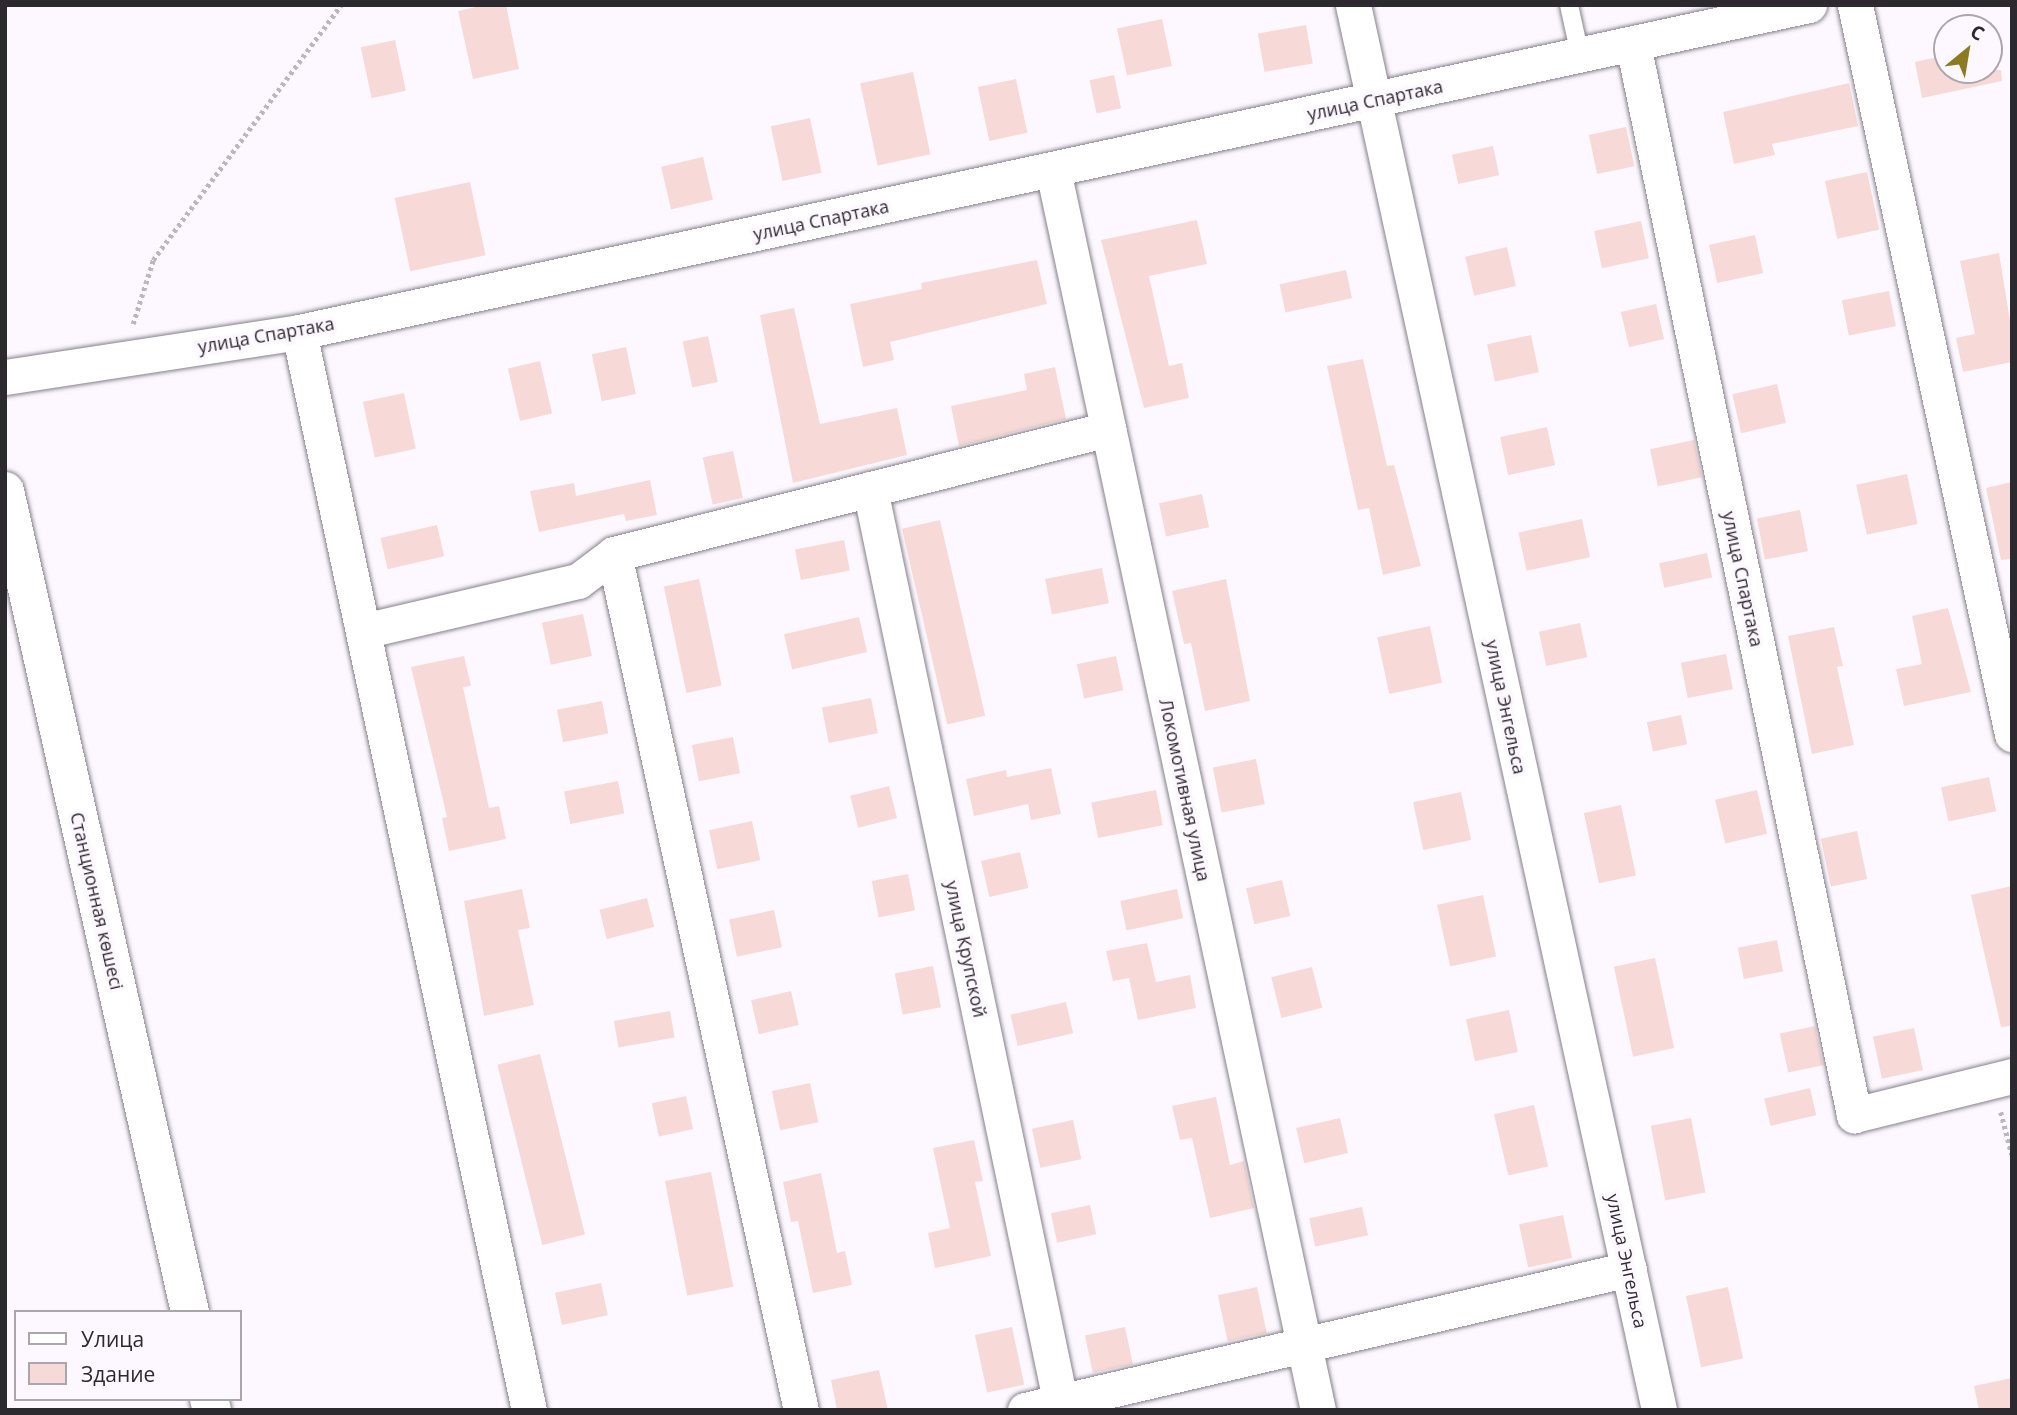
<!DOCTYPE html>
<meta charset="utf-8">
<style>
body{margin:0}
#map{position:relative;width:2017px;height:1415px;overflow:hidden;background:#fdf8ff;font-family:"Open Sans",sans-serif}
div>[style]{position:absolute}
[style*='--x']{left:calc(var(--x)*1px);top:calc(var(--y)*1px);width:calc(var(--w)*1px);rotate:calc(var(--a)*1deg)}
.building>*{inset:0;background:#f7dad7;transform-origin:0 0}
.path>*{height:4.5px;margin-top:-2.25px;transform-origin:0;background:repeating-linear-gradient(90deg,#bbb7bd 0 3.5px,transparent 0 7px)}
.roads{filter:drop-shadow(0 0 2px #87808a) drop-shadow(0 0 2px #87808a)}
.lane>*{height:18px;margin:-9px;padding:0 9px;transform-origin:9px;border-radius:9px;background:#fff}
.street>*{height:35px;margin:-17.5px;padding:0 17.5px;transform-origin:17.5px;border-radius:17.5px;background:#fff}
.secondary>*{height:38px;margin:-19px;padding:0 19px;transform-origin:19px;border-radius:19px;background:#fff}
span{translate:-50% -50%;white-space:nowrap;text-align:center;line-height:1.15;-webkit-text-stroke:7px #fdf8ff;paint-order:stroke}
.street-label{font-size:18px;color:#2d2a2f}
.frame{position:absolute;inset:0;border:7px solid #2d2a2f;pointer-events:none}
.legend{position:absolute;left:14px;top:1310px;width:228px;height:91px;box-sizing:border-box;background:#fdf8ff;border:2px solid #aaa6ac;margin:0;padding:9px 12px;list-style:none;font-size:21px;color:#2d2a2f}
.legend li{display:flex;align-items:center;gap:14px;height:35px}
.legend b{width:35px;border:2px solid #aaa6ac}
.north{position:absolute;left:1933px;top:14px;width:70px;height:70px;box-sizing:border-box;background:#fdf8ff;border:2px solid #aaa6ac;border-radius:50%;rotate:30deg;font-size:19px;font-weight:700;line-height:28px;text-align:center;color:#2d2a2f}
.north::after{content:'';display:block;margin:auto;width:24px;height:32px;background:#8d7b21;clip-path:polygon(50% 0,100% 100%,50% 72%,0 100%)}
</style>
<div id="map">
<div class="building">
<div style="clip-path:polygon(485px 5px,506px 5px,519px 69px,473px 79px,458px 11px)"></div>
<div style="left:1162px;top:19px;width:48px;height:46px;rotate:78deg"></div>
<div style="left:1306px;top:25px;width:39px;height:49px;rotate:80deg"></div>
<div style="left:395px;top:40px;width:52px;height:35px;rotate:78deg"></div>
<div style="clip-path:polygon(1947px 55px,1947px 70px,2001px 70px,2002px 81px,1922px 98px,1915px 62px)"></div>
<div style="left:913px;top:72px;width:84px;height:54px;rotate:78deg"></div>
<div style="left:1114px;top:75px;width:34px;height:25px;rotate:78deg"></div>
<div style="left:1016px;top:79px;width:55px;height:39px;rotate:78deg"></div>
<div style="clip-path:polygon(1849px 83px,1858px 126px,1772px 144px,1775px 155px,1734px 164px,1723px 112px)"></div>
<div style="left:810px;top:118px;width:56px;height:40px;rotate:78deg"></div>
<div style="left:1626px;top:127px;width:40px;height:38px;rotate:78deg"></div>
<div style="left:1493px;top:146px;width:30px;height:42px;rotate:78deg"></div>
<div style="left:703px;top:157px;width:44px;height:43px;rotate:77deg"></div>
<div style="left:1867px;top:172px;width:59px;height:43px;rotate:78deg"></div>
<div style="left:470px;top:182px;width:75px;height:77px;rotate:78deg"></div>
<div style="clip-path:polygon(1197px 220px,1207px 264px,1149px 276px,1169px 366px,1182px 363px,1189px 398px,1144px 408px,1101px 240px)"></div>
<div style="left:1641px;top:221px;width:38px;height:48px;rotate:78deg"></div>
<div style="left:1755px;top:235px;width:39px;height:47px;rotate:78deg"></div>
<div style="left:1507px;top:247px;width:40px;height:43px;rotate:77deg"></div>
<div style="clip-path:polygon(1999px 253px,2012px 333px,2012px 362px,1963px 372px,1956px 338px,1975px 334px,1960px 261px)"></div>
<div style="clip-path:polygon(1037px 260px,1047px 304px,890px 342px,894px 360px,863px 367px,850px 304px,922px 289px,921px 283px)"></div>
<div style="left:1346px;top:270px;width:29px;height:68px;rotate:78deg"></div>
<div style="left:1889px;top:291px;width:36px;height:48px;rotate:79deg"></div>
<div style="left:1656px;top:304px;width:36px;height:36px;rotate:77deg"></div>
<div style="clip-path:polygon(794px 308px,820px 424px,897px 408px,907px 455px,793px 483px,760px 315px)"></div>
<div style="left:1531px;top:335px;width:38px;height:45px;rotate:78deg"></div>
<div style="left:708px;top:336px;width:47px;height:26px;rotate:78deg"></div>
<div style="left:626px;top:347px;width:48px;height:35px;rotate:78deg"></div>
<div style="clip-path:polygon(1363px 359px,1387px 466px,1394px 465px,1421px 566px,1383px 575px,1369px 508px,1358px 510px,1327px 366px)"></div>
<div style="left:540px;top:361px;width:54px;height:33px;rotate:77deg"></div>
<div style="clip-path:polygon(1055px 367px,1066px 419px,959px 446px,951px 406px,1027px 390px,1024px 374px)"></div>
<div style="left:1777px;top:384px;width:40px;height:46px;rotate:77deg"></div>
<div style="left:404px;top:393px;width:57px;height:42px;rotate:78deg"></div>
<div style="left:1547px;top:427px;width:39px;height:48px;rotate:78deg"></div>
<div style="left:1694px;top:440px;width:38px;height:45px;rotate:78deg"></div>
<div style="left:733px;top:451px;width:48px;height:31px;rotate:78deg"></div>
<div style="left:1907px;top:474px;width:51px;height:52px;rotate:78deg"></div>
<div style="clip-path:polygon(650px 480px,657px 515px,626px 521px,624px 514px,539px 532px,530px 491px,574px 483px,576px 496px)"></div>
<div style="clip-path:polygon(2012px 482px,2012px 559px,2001px 560px,1986px 488px)"></div>
<div style="left:1202px;top:494px;width:34px;height:44px;rotate:78deg"></div>
<div style="left:1800px;top:510px;width:42px;height:44px;rotate:79deg"></div>
<div style="left:1582px;top:519px;width:39px;height:65px;rotate:78deg"></div>
<div style="left:940px;top:520px;width:201px;height:39px;rotate:77deg"></div>
<div style="left:437px;top:525px;width:32px;height:58px;rotate:77deg"></div>
<div style="left:844px;top:540px;width:31px;height:50px;rotate:79deg"></div>
<div style="left:1707px;top:553px;width:25px;height:49px;rotate:78deg"></div>
<div style="left:1102px;top:568px;width:36px;height:58px;rotate:79deg"></div>
<div style="left:699px;top:579px;width:109px;height:36px;rotate:78deg"></div>
<div style="clip-path:polygon(1226px 579px,1250px 701px,1205px 711px,1191px 643px,1184px 644px,1172px 591px)"></div>
<div style="clip-path:polygon(1948px 608px,1971px 692px,1904px 706px,1896px 669px,1922px 664px,1912px 616px)"></div>
<div style="left:583px;top:614px;width:43px;height:42px;rotate:78deg"></div>
<div style="left:859px;top:617px;width:36px;height:77px;rotate:77deg"></div>
<div style="left:1580px;top:623px;width:35px;height:42px;rotate:78deg"></div>
<div style="left:1430px;top:626px;width:58px;height:54px;rotate:78deg"></div>
<div style="clip-path:polygon(1834px 627px,1843px 666px,1837px 667px,1854px 745px,1812px 754px,1788px 636px)"></div>
<div style="left:1726px;top:654px;width:36px;height:46px;rotate:79deg"></div>
<div style="clip-path:polygon(464px 656px,471px 686px,463px 687px,489px 808px,499px 806px,506px 839px,449px 851px,442px 818px,447px 817px,411px 667px)"></div>
<div style="left:1116px;top:656px;width:35px;height:40px;rotate:78deg"></div>
<div style="left:871px;top:698px;width:36px;height:50px;rotate:79deg"></div>
<div style="left:602px;top:701px;width:33px;height:46px;rotate:79deg"></div>
<div style="left:1681px;top:715px;width:30px;height:35px;rotate:78deg"></div>
<div style="left:733px;top:737px;width:37px;height:42px;rotate:79deg"></div>
<div style="left:1256px;top:759px;width:46px;height:44px;rotate:79deg"></div>
<div style="clip-path:polygon(1051px 768px,1061px 814px,1031px 820px,1028px 804px,974px 816px,966px 779px,1006px 770px,1007px 777px)"></div>
<div style="left:1989px;top:777px;width:35px;height:49px;rotate:78deg"></div>
<div style="left:618px;top:781px;width:33px;height:55px;rotate:79deg"></div>
<div style="left:889px;top:786px;width:33px;height:40px;rotate:76deg"></div>
<div style="left:1156px;top:790px;width:36px;height:66px;rotate:79deg"></div>
<div style="left:1757px;top:790px;width:45px;height:43px;rotate:77deg"></div>
<div style="left:1461px;top:792px;width:49px;height:49px;rotate:78deg"></div>
<div style="left:1621px;top:805px;width:72px;height:38px;rotate:78deg"></div>
<div style="left:752px;top:821px;width:40px;height:44px;rotate:78deg"></div>
<div style="left:1857px;top:831px;width:49px;height:37px;rotate:78deg"></div>
<div style="left:1020px;top:852px;width:37px;height:40px;rotate:77deg"></div>
<div style="left:908px;top:874px;width:37px;height:37px;rotate:79deg"></div>
<div style="left:1282px;top:880px;width:37px;height:37px;rotate:77deg"></div>
<div style="clip-path:polygon(2012px 886px,2012px 1026px,2001px 1027px,1971px 895px)"></div>
<div style="clip-path:polygon(522px 889px,530px 928px,518px 930px,534px 1005px,484px 1016px,464px 901px)"></div>
<div style="left:1177px;top:889px;width:30px;height:58px;rotate:78deg"></div>
<div style="left:1483px;top:895px;width:63px;height:47px;rotate:78deg"></div>
<div style="left:647px;top:898px;width:30px;height:49px;rotate:76deg"></div>
<div style="left:774px;top:910px;width:38px;height:46px;rotate:78deg"></div>
<div style="left:1777px;top:940px;width:32px;height:40px;rotate:79deg"></div>
<div style="clip-path:polygon(1147px 943px,1156px 982px,1190px 975px,1196px 1008px,1138px 1020px,1129px 978px,1113px 981px,1106px 951px)"></div>
<div style="left:1655px;top:958px;width:92px;height:42px;rotate:78deg"></div>
<div style="left:933px;top:966px;width:42px;height:39px;rotate:79deg"></div>
<div style="left:1312px;top:967px;width:42px;height:42px;rotate:76deg"></div>
<div style="left:791px;top:991px;width:35px;height:41px;rotate:77deg"></div>
<div style="left:1066px;top:1002px;width:32px;height:57px;rotate:77deg"></div>
<div style="left:1509px;top:1010px;width:43px;height:44px;rotate:78deg"></div>
<div style="left:670px;top:1011px;width:27px;height:57px;rotate:80deg"></div>
<div style="left:1815px;top:1026px;width:40px;height:36px;rotate:78deg"></div>
<div style="left:1914px;top:1028px;width:43px;height:42px;rotate:78deg"></div>
<div style="left:540px;top:1054px;width:186px;height:44px;rotate:76deg"></div>
<div style="left:810px;top:1083px;width:40px;height:39px;rotate:78deg"></div>
<div style="left:1810px;top:1088px;width:28px;height:47px;rotate:77deg"></div>
<div style="left:686px;top:1096px;width:34px;height:35px;rotate:78deg"></div>
<div style="clip-path:polygon(1216px 1097px,1230px 1165px,1244px 1161px,1254px 1208px,1210px 1218px,1192px 1138px,1180px 1140px,1172px 1106px)"></div>
<div style="left:1534px;top:1105px;width:63px;height:41px;rotate:77deg"></div>
<div style="left:1340px;top:1118px;width:36px;height:45px;rotate:77deg"></div>
<div style="left:1691px;top:1118px;width:76px;height:41px;rotate:79deg"></div>
<div style="left:1073px;top:1120px;width:40px;height:42px;rotate:78deg"></div>
<div style="clip-path:polygon(974px 1140px,983px 1181px,975px 1182px,991px 1256px,935px 1268px,928px 1233px,950px 1228px,933px 1148px)"></div>
<div style="left:711px;top:1172px;width:117px;height:47px;rotate:79deg"></div>
<div style="clip-path:polygon(821px 1173px,837px 1253px,845px 1251px,852px 1285px,813px 1293px,798px 1221px,791px 1222px,783px 1182px)"></div>
<div style="left:1090px;top:1205px;width:30px;height:40px;rotate:78deg"></div>
<div style="left:1362px;top:1207px;width:29px;height:54px;rotate:78deg"></div>
<div style="left:1563px;top:1215px;width:44px;height:45px;rotate:78deg"></div>
<div style="left:601px;top:1283px;width:33px;height:47px;rotate:78deg"></div>
<div style="left:1257px;top:1287px;width:47px;height:40px;rotate:78deg"></div>
<div style="left:1728px;top:1287px;width:73px;height:43px;rotate:78deg"></div>
<div style="left:1012px;top:1327px;width:59px;height:38px;rotate:78deg"></div>
<div style="left:1125px;top:1327px;width:38px;height:41px;rotate:78deg"></div>
<div style="clip-path:polygon(879px 1370px,888px 1410px,837px 1410px,831px 1380px)"></div>
<div style="clip-path:polygon(2012px 1378px,2012px 1410px,1979px 1410px,1974px 1386px)"></div>
</div>
<div class="path">
<div style="--x:133;--y:324;--w:67;--a:-72.6"></div>
<div style="--x:153;--y:260;--w:317;--a:-53.6"></div>
<div style="--x:2001;--y:1112;--w:44;--a:75.7"></div>
</div>
<div class="roads">
<div class="lane">
<div style="--x:1569;--y:5;--w:51;--a:77.6"></div>
</div>
<div class="street">
<div style="--x:1353;--y:5;--w:1438;--a:77.71"></div>
<div style="--x:1855;--y:5;--w:746;--a:77.85"></div>
<div style="--x:1633;--y:44;--w:1094;--a:78.34"></div>
<div style="--x:1854;--y:1115;--w:163;--a:-13.9"></div>
<div style="--x:1053;--y:170;--w:1268;--a:77.94"></div>
<div style="--x:299;--y:332;--w:1102;--a:77.96"></div>
<div style="--x:5;--y:377;--w:297;--a:-8.7"></div>
<div style="--x:299;--y:332;--w:1545;--a:-12.22"></div>
<div style="--x:870;--y:489;--w:941;--a:78.22"></div>
<div style="--x:614;--y:554;--w:876;--a:77.68"></div>
<div style="--x:363;--y:631;--w:221;--a:-13.1"></div>
<div style="--x:578;--y:581;--w:45;--a:-36.9"></div>
<div style="--x:614;--y:554;--w:510;--a:-14.2"></div>
<div style="--x:1025;--y:1410;--w:620;--a:-13.14"></div>
</div>
<div class="secondary">
<div style="--x:5;--y:491;--w:842;--a:77.3"></div>
<div style="--x:209;--y:1399;--w:11;--a:75"></div>
</div>
</div>
<div class="street-label">
<span style="left:1375px;top:100px;rotate:-12deg">улица Спартака</span>
<span style="left:821px;top:220px;rotate:-12deg">улица Спартака</span>
<span style="left:266px;top:335px;rotate:-10deg">улица Спартака</span>
<span style="left:1743px;top:579px;rotate:78deg">улица Спартака</span>
<span style="left:1506px;top:707px;rotate:78deg">улица Энгельса</span>
<span style="left:1185px;top:790px;rotate:78deg">Локомотивная улица</span>
<span style="left:97px;top:901px;rotate:77deg">Станционная көшесі</span>
<span style="left:966px;top:949px;rotate:78deg">улица Крупской</span>
<span style="left:1627px;top:1261px;rotate:78deg">улица Энгельса</span>
</div>
<div class="frame"></div>
<ul class="legend">
<li><b style="height:9px;background:#fff"></b>Улица</li>
<li><b style="height:19px;background:#f7dad7"></b>Здание</li>
</ul>
<div class="north">С</div>
</div>
